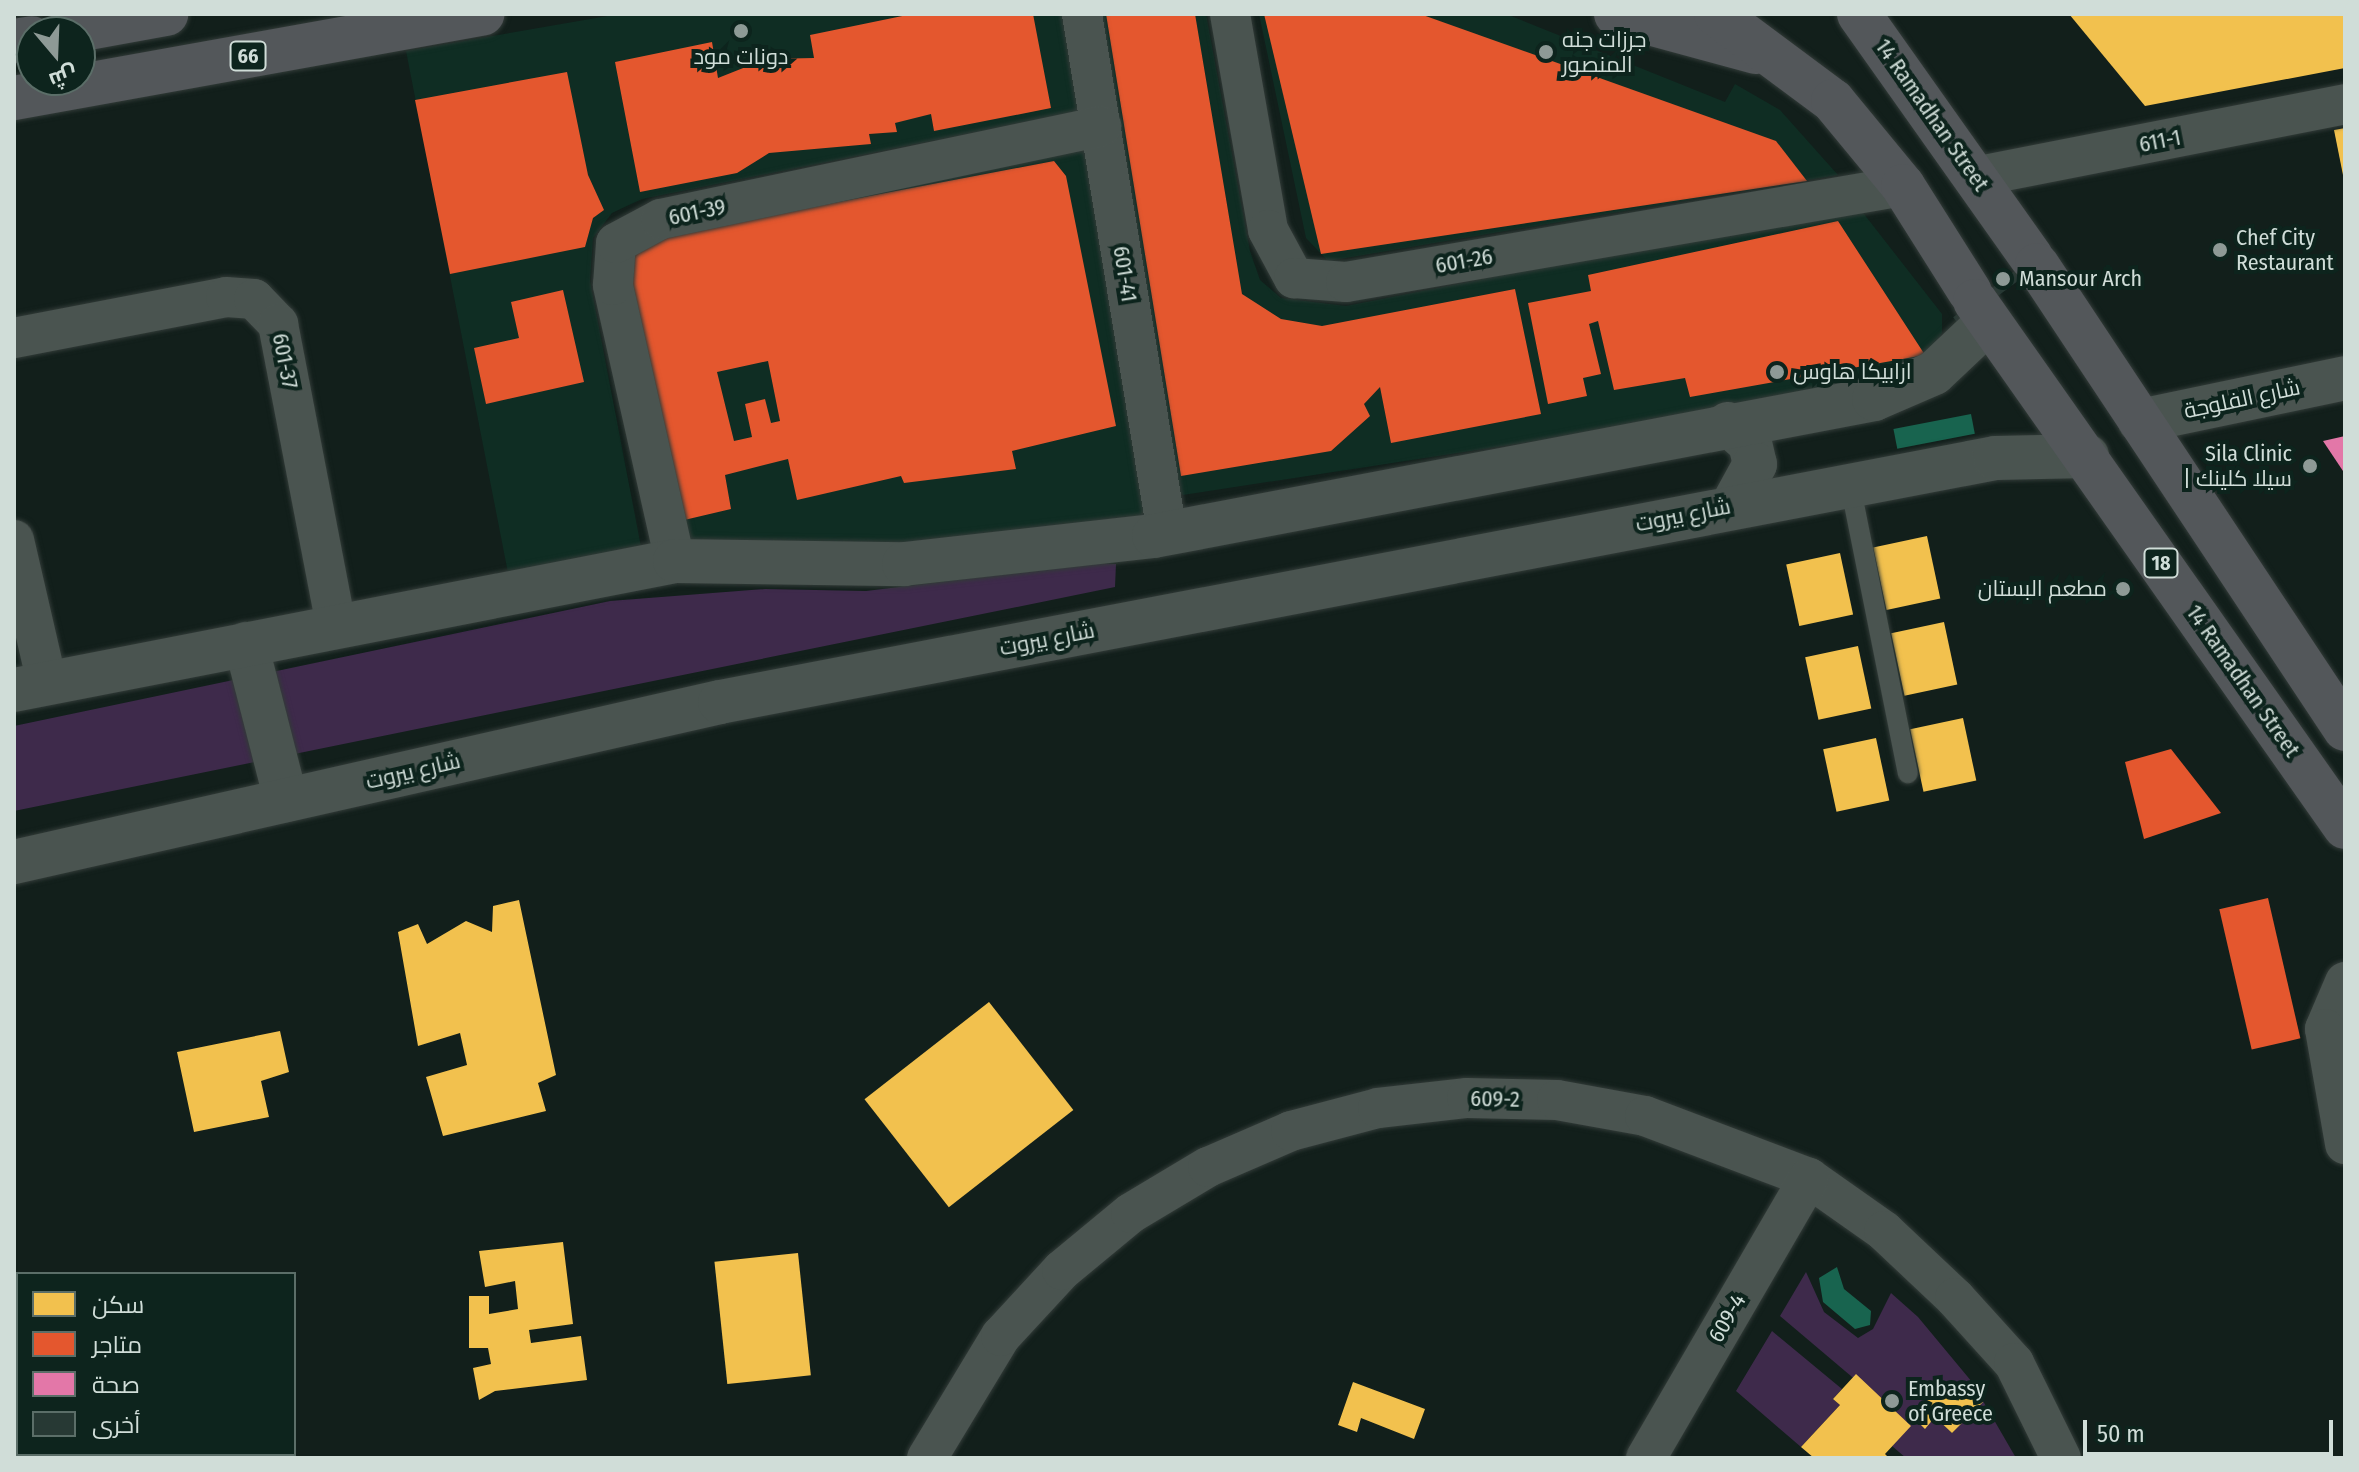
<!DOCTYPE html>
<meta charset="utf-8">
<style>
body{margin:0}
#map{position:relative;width:2359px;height:1472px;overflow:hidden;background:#121f1b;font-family:"Fira Sans Condensed",Cairo,sans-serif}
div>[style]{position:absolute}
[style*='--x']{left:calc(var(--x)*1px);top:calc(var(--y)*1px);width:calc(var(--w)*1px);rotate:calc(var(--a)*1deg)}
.built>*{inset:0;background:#0f2d23}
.green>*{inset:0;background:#3e2a4b}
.water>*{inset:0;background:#18644f;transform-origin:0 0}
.homes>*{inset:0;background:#f2c14e;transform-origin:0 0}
.shops>*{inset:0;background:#e4572e;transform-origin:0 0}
.health>*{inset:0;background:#e377a8}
.building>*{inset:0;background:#273934;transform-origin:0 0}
.roads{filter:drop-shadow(0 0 2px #323b38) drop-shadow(0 0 2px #323b38)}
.lane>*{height:20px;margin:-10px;padding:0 10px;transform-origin:10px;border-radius:10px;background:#4a5450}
.street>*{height:40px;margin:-20px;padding:0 20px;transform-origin:20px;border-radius:20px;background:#4a5450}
.secondary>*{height:44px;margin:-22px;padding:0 22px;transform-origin:22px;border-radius:22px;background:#4a5450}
.primary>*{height:44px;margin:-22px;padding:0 22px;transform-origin:22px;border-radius:22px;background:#53575a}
.dots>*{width:22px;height:22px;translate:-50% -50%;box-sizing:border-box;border:4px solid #0d241d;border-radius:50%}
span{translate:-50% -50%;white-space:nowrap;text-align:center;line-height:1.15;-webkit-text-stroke:8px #0d241d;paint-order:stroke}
.shield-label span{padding:2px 6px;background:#0d241d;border:2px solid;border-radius:6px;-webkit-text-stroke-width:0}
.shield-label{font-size:20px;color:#d0ddd8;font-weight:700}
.poi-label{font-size:22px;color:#d0ddd8}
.left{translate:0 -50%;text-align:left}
.right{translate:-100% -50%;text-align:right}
.street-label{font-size:22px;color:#d0ddd8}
.frame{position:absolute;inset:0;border:16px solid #d0ddd8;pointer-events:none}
.legend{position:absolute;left:16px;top:1272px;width:280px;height:184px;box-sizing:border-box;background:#0d241d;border:2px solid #5b6e68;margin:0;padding:10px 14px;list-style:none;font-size:24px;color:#d0ddd8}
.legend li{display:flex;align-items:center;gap:16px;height:40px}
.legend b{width:40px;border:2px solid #5b6e68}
.north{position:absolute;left:16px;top:16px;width:80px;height:80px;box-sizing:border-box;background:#0d241d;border:2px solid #5b6e68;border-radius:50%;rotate:161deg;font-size:22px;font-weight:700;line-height:32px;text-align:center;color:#d0ddd8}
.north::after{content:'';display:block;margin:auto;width:28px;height:36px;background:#8e9a96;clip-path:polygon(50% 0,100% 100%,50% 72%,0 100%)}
.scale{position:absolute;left:2083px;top:1420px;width:250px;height:36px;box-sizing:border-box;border:4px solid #d0ddd8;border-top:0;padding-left:10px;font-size:24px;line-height:28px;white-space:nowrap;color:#d0ddd8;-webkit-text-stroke:6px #0d241d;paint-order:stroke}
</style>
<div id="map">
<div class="built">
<div style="clip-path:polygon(619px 14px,1070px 14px,1085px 110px,642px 199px,612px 213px,593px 238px,590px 281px,642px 552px,509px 578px,406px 51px)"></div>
<div style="clip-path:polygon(1096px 14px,1206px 14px,1250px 251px,1260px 280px,1281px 298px,1346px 306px,1857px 205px,1942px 314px,1942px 333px,1934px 350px,1861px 391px,1183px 495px,1169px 484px)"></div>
<div style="clip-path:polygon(1259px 14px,1506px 14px,1725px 102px,1735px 84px,1780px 110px,1838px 175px,1328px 261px,1306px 238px)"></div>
<div style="clip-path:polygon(1084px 148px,1153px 511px,1144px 519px,884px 547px,667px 552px,618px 241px)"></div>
</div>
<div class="green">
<div style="clip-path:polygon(1097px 563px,1116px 564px,1115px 587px,14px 811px,14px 726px,610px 601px,765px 589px,866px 591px)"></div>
<div style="clip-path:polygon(evenodd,1806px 1272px,1824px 1312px,1858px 1338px,1873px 1329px,1891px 1293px,1918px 1317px,1972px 1382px,2016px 1458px,1906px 1458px,1892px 1446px,1910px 1426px,1780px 1316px,1806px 1272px,1947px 1381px,1982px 1402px,1952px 1433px,1935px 1417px,1925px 1428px,1913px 1416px,1947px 1381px)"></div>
<div style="clip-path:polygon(1772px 1331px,1842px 1389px,1833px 1399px,1840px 1405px,1801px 1447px,1736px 1391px)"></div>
</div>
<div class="water">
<div style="left:1971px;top:414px;width:20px;height:79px;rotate:79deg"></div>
<div style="clip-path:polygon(1837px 1267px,1844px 1289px,1871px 1311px,1870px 1325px,1855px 1329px,1823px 1302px,1819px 1278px)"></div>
</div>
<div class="homes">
<div style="clip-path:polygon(2069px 14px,2345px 14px,2345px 68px,2145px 106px)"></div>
<div style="clip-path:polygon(2345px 128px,2345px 180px,2344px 180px,2334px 130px)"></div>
<div style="left:1927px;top:536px;width:64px;height:55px;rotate:78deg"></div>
<div style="left:1840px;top:553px;width:63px;height:55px;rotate:78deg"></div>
<div style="left:1944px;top:622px;width:64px;height:54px;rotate:78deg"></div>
<div style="left:1858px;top:646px;width:64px;height:54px;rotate:78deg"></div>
<div style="left:1963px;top:718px;width:64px;height:54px;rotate:78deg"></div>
<div style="left:1876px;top:738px;width:64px;height:54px;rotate:78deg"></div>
<div style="clip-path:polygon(519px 900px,556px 1075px,538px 1083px,546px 1111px,443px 1136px,426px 1077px,467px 1065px,460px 1033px,418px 1046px,398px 932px,418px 924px,427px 944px,466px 921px,492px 932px,493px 906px)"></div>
<div style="left:989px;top:1002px;width:137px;height:158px;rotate:52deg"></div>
<div style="clip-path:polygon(280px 1031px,289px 1072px,261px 1081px,269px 1117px,194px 1132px,177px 1052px)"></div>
<div style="clip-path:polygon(563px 1242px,573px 1324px,529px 1330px,531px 1343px,581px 1336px,587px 1380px,495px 1391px,479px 1400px,473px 1368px,491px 1364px,488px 1348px,469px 1348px,469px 1296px,489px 1296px,489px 1314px,518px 1309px,515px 1281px,485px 1287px,479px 1251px)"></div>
<div style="left:798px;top:1253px;width:123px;height:84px;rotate:84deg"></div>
<div style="clip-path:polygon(1856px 1374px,1911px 1426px,1885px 1454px,1889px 1458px,1814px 1458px,1801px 1447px,1840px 1405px,1833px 1399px)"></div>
<div style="clip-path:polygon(1947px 1381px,1983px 1402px,1952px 1433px,1935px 1417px,1925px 1429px,1912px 1416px)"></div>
<div style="clip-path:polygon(1353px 1382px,1425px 1409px,1414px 1439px,1361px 1418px,1357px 1432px,1338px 1425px)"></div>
</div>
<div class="shops">
<div style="clip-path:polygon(912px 14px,1033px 14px,1051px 108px,934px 131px,931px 114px,895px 123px,897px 132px,869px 134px,871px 144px,769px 153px,737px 173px,640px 192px,615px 62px,712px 42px,718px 78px,766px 59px,814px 58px,810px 35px)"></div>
<div style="clip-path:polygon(1106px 14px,1195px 14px,1242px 294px,1281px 319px,1322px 326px,1515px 289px,1541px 414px,1391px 443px,1380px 387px,1364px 404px,1370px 416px,1331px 451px,1181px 476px)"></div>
<div style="clip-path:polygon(1264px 14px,1420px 14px,1776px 141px,1807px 181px,1321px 254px)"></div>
<div style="clip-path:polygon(567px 72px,588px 175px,604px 210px,593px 218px,585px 247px,450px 274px,415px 100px)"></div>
<div style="clip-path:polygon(evenodd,1054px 161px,1066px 176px,1116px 426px,1012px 451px,1016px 469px,904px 483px,901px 476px,797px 500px,788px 459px,725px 475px,731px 509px,680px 521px,619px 264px,628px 242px,1054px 161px,768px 361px,780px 421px,771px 423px,765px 399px,745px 404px,752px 437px,734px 441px,717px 372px,768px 361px)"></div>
<div style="clip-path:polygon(1838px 221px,1925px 355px,1690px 397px,1685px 378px,1614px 390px,1598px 321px,1589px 324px,1601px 374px,1583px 378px,1587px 396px,1548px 404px,1528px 303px,1591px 291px,1588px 275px)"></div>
<div style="clip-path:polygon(563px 290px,584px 382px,486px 404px,474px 348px,519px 338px,511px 302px)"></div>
<div style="clip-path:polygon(2171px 749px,2221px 813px,2144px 839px,2125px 762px)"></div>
<div style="left:2268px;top:898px;width:144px;height:50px;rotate:77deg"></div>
</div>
<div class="health">
<div style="clip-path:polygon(2345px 436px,2345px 474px,2323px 441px)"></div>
</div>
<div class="building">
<div style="left:2049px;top:245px;width:10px;height:120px;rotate:53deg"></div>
</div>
<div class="roads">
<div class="lane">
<div style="--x:1850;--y:484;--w:295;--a:78.7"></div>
</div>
<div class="street">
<div style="--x:1082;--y:14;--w:526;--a:80.7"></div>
<div style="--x:1230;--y:14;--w:219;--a:80"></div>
<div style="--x:1268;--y:230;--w:55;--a:61.6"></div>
<div style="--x:1294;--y:278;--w:52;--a:4.4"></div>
<div style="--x:1346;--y:282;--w:565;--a:-9.78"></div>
<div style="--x:1974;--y:177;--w:378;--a:-11.1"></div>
<div style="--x:14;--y:338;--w:216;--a:-10.9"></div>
<div style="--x:226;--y:297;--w:28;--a:4"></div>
<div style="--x:254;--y:299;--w:35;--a:46"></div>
<div style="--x:278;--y:324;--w:308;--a:79.1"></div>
<div style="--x:14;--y:540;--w:147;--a:77"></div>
<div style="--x:675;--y:561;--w:283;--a:-102.7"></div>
<div style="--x:613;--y:285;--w:42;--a:-85.9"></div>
<div style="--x:616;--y:243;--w:51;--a:-28.1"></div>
<div style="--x:661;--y:219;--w:450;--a:-11.9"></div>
<div style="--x:2345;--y:982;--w:51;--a:113.1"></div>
<div style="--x:2325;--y:1029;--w:117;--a:80.1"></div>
<div style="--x:927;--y:1458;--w:143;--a:-58.8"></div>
<div style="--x:1001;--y:1336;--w:90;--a:-47.3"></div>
<div style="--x:1062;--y:1270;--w:89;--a:-39.6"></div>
<div style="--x:1131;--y:1213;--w:90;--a:-30.9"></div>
<div style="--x:1208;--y:1167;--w:90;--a:-23.4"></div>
<div style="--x:1291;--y:1131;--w:90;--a:-14.8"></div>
<div style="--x:1378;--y:1108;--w:90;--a:-6.4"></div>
<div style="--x:1467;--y:1098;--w:90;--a:1.3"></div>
<div style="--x:1557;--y:1100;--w:89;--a:10.3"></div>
<div style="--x:1645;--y:1116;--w:175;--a:20.7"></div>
<div style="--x:1809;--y:1178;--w:92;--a:35.2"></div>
<div style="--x:1884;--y:1231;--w:98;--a:43.3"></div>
<div style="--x:1955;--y:1298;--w:88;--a:47.8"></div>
<div style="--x:2014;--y:1363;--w:106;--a:63.7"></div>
<div style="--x:1646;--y:1458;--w:324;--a:-59.8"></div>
</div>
<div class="secondary">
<div style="--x:2140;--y:421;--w:209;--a:-11.8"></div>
<div style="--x:1728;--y:424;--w:29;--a:41"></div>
<div style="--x:1750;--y:443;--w:22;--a:77"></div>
<div style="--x:1755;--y:464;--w:48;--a:118.7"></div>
<div style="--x:246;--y:644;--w:161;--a:75.6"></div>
<div style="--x:14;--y:690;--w:673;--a:-11.04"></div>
<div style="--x:675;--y:561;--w:229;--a:0.8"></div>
<div style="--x:904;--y:564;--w:252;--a:-6.4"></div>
<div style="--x:1154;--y:536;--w:733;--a:-10.77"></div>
<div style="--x:1874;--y:399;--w:65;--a:-23.4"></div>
<div style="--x:1934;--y:373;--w:74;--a:-43.4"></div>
<div style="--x:14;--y:862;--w:724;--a:-12.77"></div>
<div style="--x:720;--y:702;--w:1298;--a:-10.83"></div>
<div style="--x:1995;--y:458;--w:92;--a:-1.2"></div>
<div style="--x:14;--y:1366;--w:20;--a:79"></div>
<div style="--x:32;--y:1454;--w:4;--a:90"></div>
</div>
<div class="primary">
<div style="--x:1616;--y:14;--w:145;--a:15.2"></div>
<div style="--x:1716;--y:14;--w:146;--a:36.6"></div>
<div style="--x:1833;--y:101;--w:110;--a:50.5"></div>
<div style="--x:1903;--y:186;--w:125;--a:57.7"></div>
<div style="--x:1859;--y:14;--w:298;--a:54.7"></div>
<div style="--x:66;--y:32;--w:102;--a:-10.2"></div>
<div style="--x:14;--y:41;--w:18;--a:-9"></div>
<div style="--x:14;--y:98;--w:476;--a:-10.2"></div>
<div style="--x:2037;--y:265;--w:557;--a:56.42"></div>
<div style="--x:1975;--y:301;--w:643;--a:54.88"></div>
</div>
</div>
<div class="dots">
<div style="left:741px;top:31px;background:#8e9a96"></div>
<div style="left:1546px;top:52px;background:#8e9a96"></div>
<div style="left:2220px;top:250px;background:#8e9a96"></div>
<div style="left:2003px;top:279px;background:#8e9a96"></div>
<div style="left:1777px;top:372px;background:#8e9a96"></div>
<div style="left:2310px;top:466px;background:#8e9a96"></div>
<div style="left:2123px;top:589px;background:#8e9a96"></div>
<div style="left:1892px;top:1401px;background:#8e9a96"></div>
</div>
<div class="shield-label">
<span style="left:248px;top:56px">66</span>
<span style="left:2161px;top:563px">18</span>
</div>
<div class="poi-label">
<span class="left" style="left:1562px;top:52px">جرزات جنه<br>المنصور</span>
<span style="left:741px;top:57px">دونات مود</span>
<span class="left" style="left:2236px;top:250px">Chef City<br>Restaurant</span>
<span class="left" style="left:2019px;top:279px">Mansour Arch</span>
<span class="left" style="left:1793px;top:372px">ارابيكا هاوس</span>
<span class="right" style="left:2292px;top:466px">Sila Clinic<br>| سيلا كلينك</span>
<span class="right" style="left:2107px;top:589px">مطعم البستان</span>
<span class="left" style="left:1908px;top:1401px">Embassy<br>of Greece</span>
</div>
<div class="street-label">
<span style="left:1932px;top:115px;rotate:55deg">14 Ramadhan Street</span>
<span style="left:2160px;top:141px;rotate:-11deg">611-1</span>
<span style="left:697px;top:212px;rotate:-12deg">601-39</span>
<span style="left:1464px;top:261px;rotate:-10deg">601-26</span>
<span style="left:1125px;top:274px;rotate:81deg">601-41</span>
<span style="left:285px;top:361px;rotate:79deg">601-37</span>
<span style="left:2242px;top:399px;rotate:-12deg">شارع الفلوجة</span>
<span style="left:1683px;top:515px;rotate:-11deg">شارع بيروت</span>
<span style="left:1047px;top:639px;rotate:-11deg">شارع بيروت</span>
<span style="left:2243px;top:681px;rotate:55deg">14 Ramadhan Street</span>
<span style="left:413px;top:771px;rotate:-13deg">شارع بيروت</span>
<span style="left:1495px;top:1099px;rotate:1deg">609-2</span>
<span style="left:1727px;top:1318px;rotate:-60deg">609-4</span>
</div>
<div class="frame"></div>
<ul class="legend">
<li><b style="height:22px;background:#f2c14e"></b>سكن</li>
<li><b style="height:22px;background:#e4572e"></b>متاجر</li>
<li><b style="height:22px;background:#e377a8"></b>صحة</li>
<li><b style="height:22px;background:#273934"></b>أخرى</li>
</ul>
<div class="north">ش</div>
<div class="scale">50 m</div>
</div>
